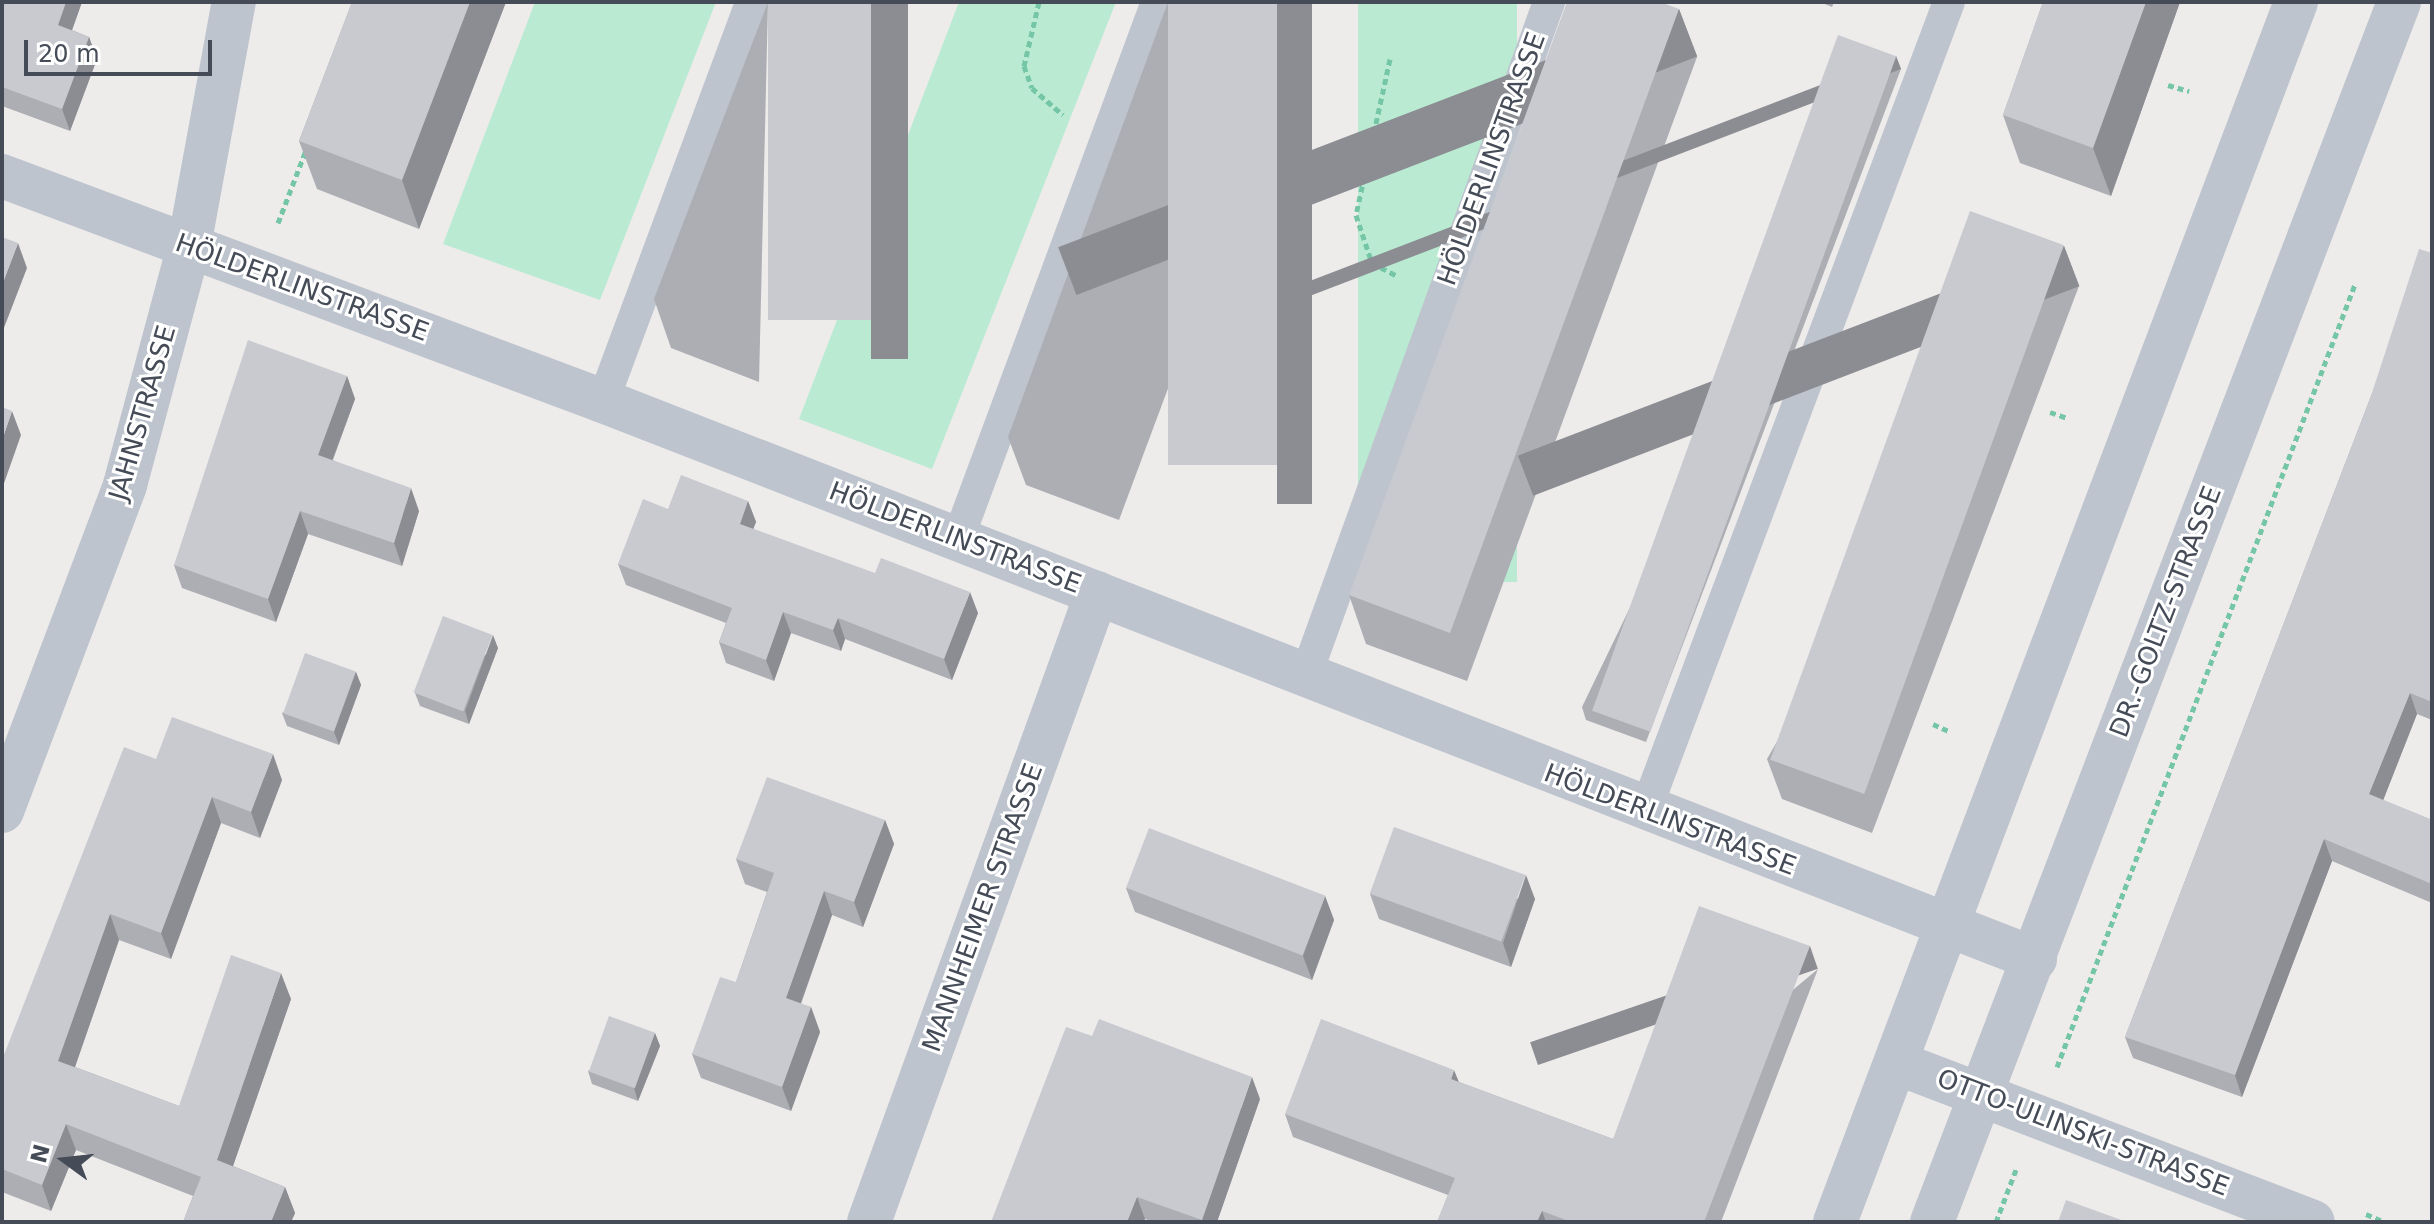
<!DOCTYPE html>
<meta charset="utf-8">
<style>
body{margin:0}
#map{position:relative;width:2434px;height:1224px;overflow:hidden;background:#eeebeb;font-family:"DejaVu Sans",sans-serif}
div>[style]{position:absolute}
[style*='--x']{left:calc(var(--x)*1px);top:calc(var(--y)*1px);width:calc(var(--w)*1px);rotate:calc(var(--a)*1deg)}
.green>*{inset:0;background:#baebd2;transform-origin:0 0}
.path>*{height:5px;margin-top:-2.5px;transform-origin:0;background:repeating-linear-gradient(90deg,#74c6a7 0 6px,transparent 0 10px)}
.lane>*{height:32px;margin:-16px;padding:0 16px;transform-origin:16px;border-radius:16px;background:#bdc4cd}
.street>*{height:44px;margin:-22px;padding:0 22px;transform-origin:22px;border-radius:22px;background:#bdc4cd}
.wall>*{inset:0;background:#acaeb3}
.shaded-wall>*{inset:0;background:#8c8d92;transform-origin:0 0}
.building>*{inset:0;background:#c8cad0;transform-origin:0 0}
span{translate:-50% -50%;white-space:nowrap;text-align:center;line-height:1.15;-webkit-text-stroke:6px #fff;paint-order:stroke}
.street-label{font-size:26px;color:#454c57}
.frame{position:absolute;inset:0;border:4px solid #454c57;pointer-events:none}
.north{position:absolute;left:24px;top:1120px;width:80px;height:80px;-webkit-text-stroke:6px #fff;paint-order:stroke;rotate:285deg;font-size:22px;font-weight:700;line-height:32px;text-align:center;color:#454c57}
.north::after{content:'';display:block;margin:auto;width:28px;height:36px;background:#454c57;clip-path:polygon(50% 0,100% 100%,50% 72%,0 100%)}
.scale{position:absolute;left:24px;top:40px;width:188px;height:36px;box-sizing:border-box;border:4px solid #454c57;border-top:0;padding-left:10px;font-size:24px;line-height:28px;white-space:nowrap;color:#454c57;-webkit-text-stroke:6px #fff;paint-order:stroke}
</style>
<div id="map">
<div class="green">
<div style="clip-path:polygon(535px 2px,716px 2px,600px 300px,443px 244px)"></div>
<div style="clip-path:polygon(959px 2px,1116px 2px,932px 469px,799px 419px)"></div>
<div style="left:1358px;top:2px;width:159px;height:580px"></div>
</div>
<div class="path">
<div style="--x:1039;--y:2;--w:66;--a:103.2"></div>
<div style="--x:1024;--y:66;--w:23;--a:70"></div>
<div style="--x:1032;--y:88;--w:41;--a:41.1"></div>
<div style="--x:1390;--y:59;--w:160;--a:102.3"></div>
<div style="--x:1356;--y:215;--w:51;--a:71.6"></div>
<div style="--x:1372;--y:263;--w:29;--a:27"></div>
<div style="--x:2168;--y:85;--w:22;--a:16"></div>
<div style="--x:278;--y:223;--w:78;--a:-69"></div>
<div style="--x:2050;--y:412;--w:18;--a:19"></div>
<div style="--x:1933;--y:724;--w:17;--a:24"></div>
<div style="--x:2057;--y:1067;--w:838;--a:-69.16"></div>
<div style="--x:2366;--y:1214;--w:21;--a:23"></div>
<div style="--x:1996;--y:1222;--w:59;--a:-69.1"></div>
</div>
<div class="lane">
<div style="--x:603;--y:401;--w:426;--a:-69.6"></div>
<div style="--x:958;--y:539;--w:573;--a:-69.67"></div>
<div style="--x:1305;--y:678;--w:719;--a:-70.15"></div>
<div style="--x:1645;--y:812;--w:865;--a:-69.43"></div>
</div>
<div class="street">
<div style="--x:2;--y:176;--w:642;--a:20.52"></div>
<div style="--x:603;--y:401;--w:1537;--a:21.29"></div>
<div style="--x:2;--y:811;--w:348;--a:-69.3"></div>
<div style="--x:125;--y:485;--w:247;--a:-75"></div>
<div style="--x:189;--y:246;--w:248;--a:-79.6"></div>
<div style="--x:1897;--y:1063;--w:445;--a:20.9"></div>
<div style="--x:869;--y:1222;--w:669;--a:-70.08"></div>
<div style="--x:1835;--y:1222;--w:1304;--a:-69.3"></div>
<div style="--x:1932;--y:1222;--w:1306;--a:-69.05"></div>
</div>
<div class="wall">
<div style="clip-path:polygon(2px 2px,82px 2px,72px 30px,89px 37px,97px 59px,70px 131px,2px 106px)"></div>
<div style="clip-path:polygon(352px 2px,506px 2px,419px 229px,317px 189px,299px 141px)"></div>
<div style="clip-path:polygon(768px 2px,759px 382px,671px 348px,654px 299px)"></div>
<div style="clip-path:polygon(1168px 2px,1312px 2px,1119px 520px,1026px 485px,1008px 437px)"></div>
<div style="clip-path:polygon(1820px 2px,1834px 2px,1832px 7px)"></div>
<div style="clip-path:polygon(2043px 2px,2180px 2px,2111px 196px,2020px 163px,2003px 115px)"></div>
<div style="clip-path:polygon(1679px 9px,1697px 57px,1467px 681px,1366px 644px,1349px 595px)"></div>
<div style="clip-path:polygon(1896px 56px,1901px 69px,1646px 742px,1586px 720px,1582px 707px)"></div>
<div style="clip-path:polygon(2064px 246px,2079px 286px,1872px 833px,1782px 799px,1767px 759px)"></div>
<div style="clip-path:polygon(2432px 253px,2432px 720px,2417px 714px,2383px 800px,2432px 820px,2432px 903px,2332px 861px,2242px 1097px,2133px 1058px,2125px 1037px,2371px 396px)"></div>
<div style="clip-path:polygon(347px 376px,355px 399px,333px 460px,419px 511px,402px 566px,308px 534px,276px 622px,182px 588px,174px 565px)"></div>
<div style="clip-path:polygon(748px 501px,756px 522px,753px 529px,978px 613px,952px 680px,845px 639px,841px 651px,791px 633px,774px 681px,726px 663px,719px 642px,726px 623px,626px 585px,618px 564px,668px 509px)"></div>
<div style="clip-path:polygon(498px 648px,469px 724px,420px 706px,415px 693px)"></div>
<div style="clip-path:polygon(356px 672px,361px 685px,339px 745px,287px 726px,282px 713px)"></div>
<div style="clip-path:polygon(156px 759px,282px 780px,260px 838px,221px 823px,171px 959px,119px 940px,75px 1067px,179px 1106px,291px 999px,233px 1166px,285px 1187px,295px 1213px,291px 1222px,183px 1222px,193px 1196px,76px 1150px,51px 1211px,2px 1192px,2px 1060px)"></div>
<div style="clip-path:polygon(885px 820px,894px 844px,863px 927px,832px 915px,801px 1004px,811px 1007px,820px 1032px,791px 1111px,701px 1078px,692px 1054px,736px 982px,767px 892px,745px 884px,736px 859px)"></div>
<div style="clip-path:polygon(1126px 888px,1325px 896px,1334px 920px,1312px 980px,1135px 912px)"></div>
<div style="clip-path:polygon(1370px 894px,1535px 899px,1511px 967px,1379px 919px)"></div>
<div style="clip-path:polygon(1818px 969px,1721px 1222px,1437px 1222px,1448px 1195px,1293px 1137px,1285px 1114px,1459px 1082px,1613px 1139px)"></div>
<div style="clip-path:polygon(655px 1033px,660px 1046px,638px 1101px,592px 1084px,588px 1071px)"></div>
<div style="clip-path:polygon(1260px 1099px,1217px 1222px,1154px 1222px,1145px 1219px,1143px 1222px,991px 1222px)"></div>
</div>
<div class="shaded-wall">
<div style="clip-path:polygon(66px 2px,82px 2px,66px 47px,58px 25px)"></div>
<div style="clip-path:polygon(470px 2px,506px 2px,419px 229px,402px 180px)"></div>
<div style="left:871px;top:2px;width:37px;height:357px"></div>
<div style="left:1277px;top:2px;width:35px;height:502px"></div>
<div style="clip-path:polygon(2146px 2px,2180px 2px,2111px 196px,2093px 148px)"></div>
<div style="left:1679px;top:9px;width:51px;height:665px;rotate:69deg"></div>
<div style="clip-path:polygon(89px 37px,97px 59px,70px 131px,62px 109px)"></div>
<div style="left:1896px;top:56px;width:14px;height:720px;rotate:69deg"></div>
<div style="clip-path:polygon(18px 243px,27px 268px,2px 333px,2px 285px)"></div>
<div style="left:2064px;top:246px;width:43px;height:585px;rotate:69deg"></div>
<div style="clip-path:polygon(347px 376px,355px 399px,326px 477px,318px 455px)"></div>
<div style="clip-path:polygon(12px 411px,21px 435px,2px 489px,2px 440px)"></div>
<div style="clip-path:polygon(411px 488px,419px 511px,402px 566px,394px 543px)"></div>
<div style="clip-path:polygon(748px 501px,756px 522px,747px 545px,740px 524px)"></div>
<div style="clip-path:polygon(300px 511px,308px 534px,276px 622px,268px 599px)"></div>
<div style="clip-path:polygon(970px 592px,978px 613px,952px 680px,944px 659px)"></div>
<div style="clip-path:polygon(783px 612px,791px 633px,774px 681px,766px 660px)"></div>
<div style="clip-path:polygon(838px 618px,845px 639px,841px 651px,833px 630px)"></div>
<div style="clip-path:polygon(493px 635px,498px 648px,469px 724px,465px 711px)"></div>
<div style="clip-path:polygon(356px 672px,361px 685px,339px 745px,334px 732px)"></div>
<div style="clip-path:polygon(2410px 693px,2417px 714px,2377px 816px,2369px 794px)"></div>
<div style="clip-path:polygon(273px 754px,282px 780px,260px 838px,251px 812px)"></div>
<div style="clip-path:polygon(212px 797px,221px 823px,171px 959px,161px 933px)"></div>
<div style="clip-path:polygon(885px 820px,894px 844px,863px 927px,854px 902px)"></div>
<div style="clip-path:polygon(2324px 839px,2332px 861px,2242px 1097px,2235px 1075px)"></div>
<div style="clip-path:polygon(1526px 875px,1535px 899px,1511px 967px,1503px 943px)"></div>
<div style="clip-path:polygon(824px 891px,832px 915px,794px 1022px,786px 998px)"></div>
<div style="clip-path:polygon(1325px 896px,1334px 920px,1312px 980px,1303px 956px)"></div>
<div style="clip-path:polygon(110px 914px,119px 940px,68px 1087px,58px 1061px)"></div>
<div style="left:1810px;top:946px;width:24px;height:296px;rotate:71deg"></div>
<div style="clip-path:polygon(281px 973px,291px 999px,226px 1186px,217px 1160px)"></div>
<div style="clip-path:polygon(811px 1007px,820px 1032px,791px 1111px,782px 1087px)"></div>
<div style="clip-path:polygon(655px 1033px,660px 1046px,638px 1101px,634px 1088px)"></div>
<div style="clip-path:polygon(1454px 1070px,1463px 1092px,1451px 1079px)"></div>
<div style="clip-path:polygon(1252px 1077px,1260px 1099px,1217px 1222px,1203px 1222px,1202px 1220px)"></div>
<div style="clip-path:polygon(66px 1124px,76px 1150px,51px 1211px,42px 1185px)"></div>
<div style="clip-path:polygon(285px 1187px,295px 1213px,291px 1222px,271px 1222px)"></div>
<div style="clip-path:polygon(1137px 1197px,1145px 1219px,1143px 1222px,1127px 1222px)"></div>
<div style="clip-path:polygon(1542px 1211px,1546px 1222px,1537px 1222px)"></div>
</div>
<div class="building">
<div style="clip-path:polygon(2px 2px,66px 2px,58px 25px,89px 37px,62px 109px,2px 87px)"></div>
<div style="clip-path:polygon(352px 2px,470px 2px,402px 180px,299px 141px)"></div>
<div style="left:768px;top:2px;width:103px;height:318px"></div>
<div style="left:1168px;top:2px;width:109px;height:463px"></div>
<div style="clip-path:polygon(1567px 2px,1660px 2px,1679px 9px,1450px 633px,1349px 595px)"></div>
<div style="clip-path:polygon(2043px 2px,2146px 2px,2093px 148px,2003px 115px)"></div>
<div style="left:1838px;top:35px;width:62px;height:719px;rotate:20deg"></div>
<div style="left:1970px;top:211px;width:100px;height:584px;rotate:20deg"></div>
<div style="clip-path:polygon(2px 237px,18px 243px,2px 285px)"></div>
<div style="clip-path:polygon(2419px 249px,2432px 253px,2432px 702px,2410px 693px,2369px 794px,2432px 820px,2432px 884px,2324px 839px,2235px 1075px,2125px 1037px,2371px 396px)"></div>
<div style="clip-path:polygon(248px 340px,347px 376px,318px 455px,411px 488px,394px 543px,300px 511px,268px 599px,174px 565px)"></div>
<div style="clip-path:polygon(2px 407px,12px 411px,2px 440px)"></div>
<div style="clip-path:polygon(681px 475px,748px 501px,740px 524px,875px 573px,881px 558px,970px 592px,944px 659px,838px 618px,833px 630px,783px 612px,766px 660px,719px 642px,732px 608px,618px 564px,643px 499px,668px 509px)"></div>
<div style="left:443px;top:616px;width:53px;height:82px;rotate:21deg"></div>
<div style="left:305px;top:653px;width:54px;height:64px;rotate:20deg"></div>
<div style="clip-path:polygon(172px 717px,273px 754px,251px 812px,212px 797px,161px 933px,110px 914px,58px 1061px,179px 1106px,231px 955px,281px 973px,217px 1160px,285px 1187px,271px 1222px,183px 1222px,201px 1177px,66px 1124px,42px 1185px,2px 1169px,2px 1060px,124px 747px,156px 759px)"></div>
<div style="clip-path:polygon(767px 777px,885px 820px,854px 902px,824px 891px,786px 998px,811px 1007px,782px 1087px,692px 1054px,720px 977px,736px 982px,774px 873px,736px 859px)"></div>
<div style="left:1394px;top:827px;width:140px;height:71px;rotate:20deg"></div>
<div style="left:1149px;top:828px;width:189px;height:64px;rotate:21deg"></div>
<div style="clip-path:polygon(1699px 906px,1810px 946px,1704px 1222px,1571px 1222px,1542px 1211px,1537px 1222px,1437px 1222px,1455px 1178px,1285px 1114px,1321px 1019px,1454px 1070px,1451px 1079px,1613px 1139px)"></div>
<div style="left:609px;top:1016px;width:49px;height:59px;rotate:20deg"></div>
<div style="clip-path:polygon(1099px 1019px,1252px 1077px,1202px 1220px,1137px 1197px,1127px 1222px,991px 1222px,1066px 1027px,1092px 1036px)"></div>
<div style="clip-path:polygon(2066px 1200px,2127px 1222px,2058px 1222px)"></div>
</div>
<div class="street-label">
<span style="left:1492px;top:159px;rotate:-70deg">HÖLDERLINSTRASSE</span>
<span style="left:302px;top:288px;rotate:20deg">HÖLDERLINSTRASSE</span>
<span style="left:143px;top:413px;rotate:-74deg">JAHNSTRASSE</span>
<span style="left:955px;top:538px;rotate:21deg">HÖLDERLINSTRASSE</span>
<span style="left:2166px;top:612px;rotate:-69deg">DR.-GOLTZ-STRASSE</span>
<span style="left:1670px;top:820px;rotate:21deg">HÖLDERLINSTRASSE</span>
<span style="left:983px;top:908px;rotate:-70deg">MANNHEIMER STRASSE</span>
<span style="left:2083px;top:1133px;rotate:21deg">OTTO-ULINSKI-STRASSE</span>
</div>
<div class="frame"></div>
<div class="north">N</div>
<div class="scale">20 m</div>
</div>
